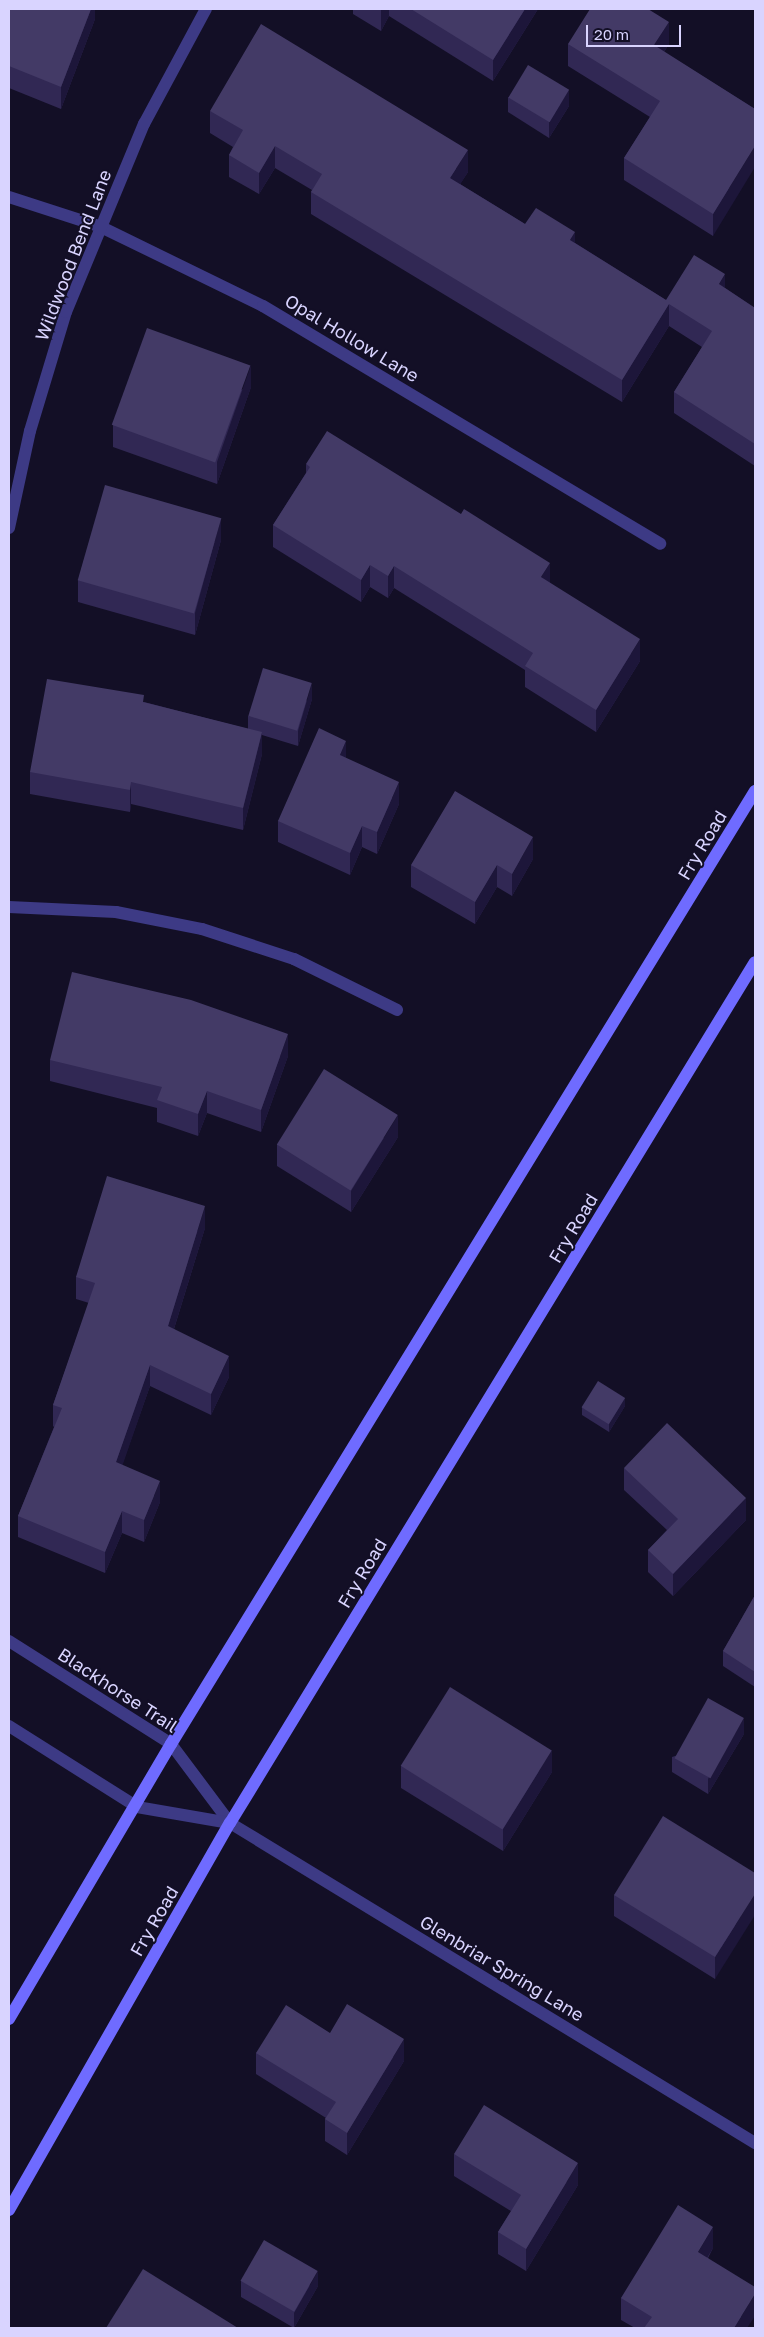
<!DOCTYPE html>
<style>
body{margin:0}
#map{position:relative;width:764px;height:2337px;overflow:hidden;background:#130f26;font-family:"Golos Text",sans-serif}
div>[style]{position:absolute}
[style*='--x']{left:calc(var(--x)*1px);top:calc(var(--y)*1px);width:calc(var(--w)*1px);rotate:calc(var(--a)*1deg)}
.minor>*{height:12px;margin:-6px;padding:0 6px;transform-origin:6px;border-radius:6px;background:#3d3a85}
.secondary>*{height:12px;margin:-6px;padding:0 6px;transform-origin:6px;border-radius:6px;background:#6f6bff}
.wall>*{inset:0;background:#312854}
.shaded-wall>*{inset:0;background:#1d163a}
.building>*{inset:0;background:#433a66;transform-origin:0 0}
span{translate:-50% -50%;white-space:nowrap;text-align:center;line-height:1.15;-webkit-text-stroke:4px #130f26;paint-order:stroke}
.street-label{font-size:18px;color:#d9d4ff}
.frame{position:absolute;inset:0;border:10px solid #d9d4ff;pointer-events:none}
.scale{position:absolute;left:586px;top:25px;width:95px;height:22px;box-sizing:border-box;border:2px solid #d9d4ff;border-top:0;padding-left:6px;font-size:15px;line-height:18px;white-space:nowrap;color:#d9d4ff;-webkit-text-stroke:4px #130f26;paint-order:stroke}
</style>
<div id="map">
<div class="minor">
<div style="--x:9;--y:197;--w:95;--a:17.9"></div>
<div style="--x:99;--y:226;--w:182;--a:26"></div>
<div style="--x:263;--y:306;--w:463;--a:30.9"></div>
<div style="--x:9;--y:528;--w:99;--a:-77.8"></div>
<div style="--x:30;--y:431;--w:124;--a:-73.2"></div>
<div style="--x:66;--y:312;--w:204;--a:-67.5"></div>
<div style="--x:144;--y:124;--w:131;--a:-61.7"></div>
<div style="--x:9;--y:907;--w:107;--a:2.7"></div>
<div style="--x:116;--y:912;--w:88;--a:11.2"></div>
<div style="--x:202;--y:929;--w:97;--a:18.1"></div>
<div style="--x:294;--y:959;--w:115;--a:26.3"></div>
<div style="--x:9;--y:1641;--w:192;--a:32.4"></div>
<div style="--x:171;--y:1744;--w:99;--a:53.2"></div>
<div style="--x:230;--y:1823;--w:615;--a:31.36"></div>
<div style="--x:9;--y:1726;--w:151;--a:32.3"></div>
<div style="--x:137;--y:1807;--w:94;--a:9.8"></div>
</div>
<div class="secondary">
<div style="--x:9;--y:2019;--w:319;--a:-59.5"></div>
<div style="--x:171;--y:1744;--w:1118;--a:-58.5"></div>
<div style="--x:9;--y:2210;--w:446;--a:-60.3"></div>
<div style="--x:230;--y:1823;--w:1008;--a:-58.63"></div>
</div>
<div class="wall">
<div style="clip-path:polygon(9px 9px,95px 9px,95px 19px,61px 109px,9px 88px)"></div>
<div style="clip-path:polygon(353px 9px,538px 9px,493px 81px,389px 16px,381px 31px,353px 14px)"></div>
<div style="clip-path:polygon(568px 44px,669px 44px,664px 52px,755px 109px,713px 236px,624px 180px,624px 158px,650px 117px,568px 66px)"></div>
<div style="clip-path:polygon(508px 97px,569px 106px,549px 138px,508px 112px)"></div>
<div style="clip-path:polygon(210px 111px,468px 172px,460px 184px,525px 224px,575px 243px,666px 300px,725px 288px,755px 308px,755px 466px,674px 413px,674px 392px,702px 347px,669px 326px,622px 402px,311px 214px,311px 192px,312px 190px,275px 168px,259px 194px,229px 177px,229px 155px,233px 147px,210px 133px)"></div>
<div style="clip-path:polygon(251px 387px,217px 484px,113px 447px,113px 425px)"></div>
<div style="clip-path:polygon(306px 464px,550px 583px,640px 661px,596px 732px,525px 687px,525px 670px,394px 588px,388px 598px,370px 587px,361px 602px,273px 547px,273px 525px,306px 473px)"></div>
<div style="clip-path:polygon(221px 540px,195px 635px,78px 602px,78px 580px)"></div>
<div style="clip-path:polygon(312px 699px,298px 746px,262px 735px,262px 754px,243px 830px,131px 804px,130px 812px,30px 794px,30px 772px,144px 702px,248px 729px,248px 716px)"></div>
<div style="clip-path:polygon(346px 758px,399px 804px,377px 854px,362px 847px,350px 875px,278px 842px,278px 821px)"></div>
<div style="clip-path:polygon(533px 859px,512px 896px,497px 887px,475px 924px,411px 887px,411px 865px)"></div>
<div style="clip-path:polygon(288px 1056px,261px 1132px,207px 1113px,198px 1136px,157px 1122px,157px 1108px,50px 1081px,50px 1060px)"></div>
<div style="clip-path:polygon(398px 1137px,351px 1212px,277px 1166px,277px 1144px)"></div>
<div style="clip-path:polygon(205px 1228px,174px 1329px,229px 1377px,211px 1415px,150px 1386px,122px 1465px,160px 1502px,144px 1542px,122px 1533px,105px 1573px,18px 1537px,18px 1516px,54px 1427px,53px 1426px,53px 1405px,89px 1303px,76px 1299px,76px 1277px)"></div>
<div style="clip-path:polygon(625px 1406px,609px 1432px,582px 1415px,582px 1407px)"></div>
<div style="clip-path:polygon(624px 1468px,746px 1520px,673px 1596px,648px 1572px,648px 1550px,667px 1530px,624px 1490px)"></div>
<div style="clip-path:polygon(755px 1595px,755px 1687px,723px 1666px,723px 1651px)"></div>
<div style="clip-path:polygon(744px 1734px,708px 1794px,672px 1772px,672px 1757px)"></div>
<div style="clip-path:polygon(401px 1766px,552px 1772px,503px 1851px,401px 1788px)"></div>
<div style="clip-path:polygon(755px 1873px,715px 1979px,614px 1916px,614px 1895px)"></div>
<div style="clip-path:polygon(330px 2033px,404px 2061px,347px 2155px,325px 2141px,325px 2119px,326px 2118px,256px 2074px,256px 2053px)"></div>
<div style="clip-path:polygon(454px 2154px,578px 2185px,526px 2271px,498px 2254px,498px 2232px,511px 2211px,454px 2176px)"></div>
<div style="clip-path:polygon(713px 2248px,708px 2258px,747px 2328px,635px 2328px,621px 2320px,621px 2298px)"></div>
<div style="clip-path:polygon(241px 2281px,318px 2286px,294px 2328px,241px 2297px)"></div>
</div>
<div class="shaded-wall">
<div style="clip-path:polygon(91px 9px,95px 9px,95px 19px,61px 109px,61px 87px)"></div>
<div style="clip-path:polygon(381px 9px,389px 9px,389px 16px,381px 31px)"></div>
<div style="clip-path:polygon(525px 9px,538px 9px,493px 81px,493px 60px)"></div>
<div style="clip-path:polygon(669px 22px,669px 44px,654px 67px,654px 45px)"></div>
<div style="clip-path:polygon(569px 90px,569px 106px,549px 138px,549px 122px)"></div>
<div style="clip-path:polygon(275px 146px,275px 168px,259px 194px,259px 173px)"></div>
<div style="clip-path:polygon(755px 146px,755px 167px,713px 236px,713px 214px)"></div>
<div style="clip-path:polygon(468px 150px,468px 172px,450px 200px,450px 178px)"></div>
<div style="clip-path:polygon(575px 232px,575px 254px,570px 240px)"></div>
<div style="clip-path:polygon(725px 274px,725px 296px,719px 284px)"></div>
<div style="clip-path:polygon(669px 304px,669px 326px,622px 402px,622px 380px)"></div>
<div style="clip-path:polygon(251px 365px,251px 387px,217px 484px,217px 462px)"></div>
<div style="clip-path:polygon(221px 518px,221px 540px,195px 635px,195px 613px)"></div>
<div style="clip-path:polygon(550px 563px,550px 585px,541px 577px)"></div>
<div style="clip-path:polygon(370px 565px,370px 587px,361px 602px,361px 580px)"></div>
<div style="clip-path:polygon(394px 566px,394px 588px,388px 598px,388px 576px)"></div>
<div style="clip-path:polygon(640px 639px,640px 661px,596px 732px,596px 710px)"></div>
<div style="clip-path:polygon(312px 683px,312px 699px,298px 746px,298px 731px)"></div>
<div style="clip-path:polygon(262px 732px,262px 754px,243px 830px,243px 808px)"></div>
<div style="clip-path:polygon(346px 741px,346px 763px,340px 755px)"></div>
<div style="clip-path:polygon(131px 782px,131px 804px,130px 812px,130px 790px)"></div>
<div style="clip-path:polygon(399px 782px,399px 804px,377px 854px,377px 832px)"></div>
<div style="clip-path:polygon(362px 826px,362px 847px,350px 875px,350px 853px)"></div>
<div style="clip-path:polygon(533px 837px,533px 859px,512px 896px,512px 874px)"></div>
<div style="clip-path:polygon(497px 865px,497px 887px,475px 924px,475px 902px)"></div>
<div style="clip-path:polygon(288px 1034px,288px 1056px,261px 1132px,261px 1110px)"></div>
<div style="clip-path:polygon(207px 1091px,207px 1113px,198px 1136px,198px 1114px)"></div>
<div style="clip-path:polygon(398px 1115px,398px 1137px,351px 1212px,351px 1191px)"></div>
<div style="clip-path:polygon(205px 1206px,205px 1228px,168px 1348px,168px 1326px)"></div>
<div style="clip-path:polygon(229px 1356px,229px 1377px,211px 1415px,211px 1394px)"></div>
<div style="clip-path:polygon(150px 1365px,150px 1386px,116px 1484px,116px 1462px)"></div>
<div style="clip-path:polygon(625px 1398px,625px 1406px,609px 1432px,609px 1424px)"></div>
<div style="clip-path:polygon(160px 1481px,160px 1502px,144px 1542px,144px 1520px)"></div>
<div style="clip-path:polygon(746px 1498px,746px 1520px,673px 1596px,673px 1574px)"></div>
<div style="clip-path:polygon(122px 1511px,122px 1533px,105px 1573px,105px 1552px)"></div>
<div style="clip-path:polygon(744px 1718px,744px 1734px,708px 1794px,708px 1779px)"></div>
<div style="clip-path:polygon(552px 1750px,552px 1772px,503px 1851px,503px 1829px)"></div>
<div style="clip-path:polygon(755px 1894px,755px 1915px,715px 1979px,715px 1957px)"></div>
<div style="clip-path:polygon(404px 2039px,404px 2061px,347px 2155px,347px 2133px)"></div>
<div style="clip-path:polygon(578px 2163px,578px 2185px,526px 2271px,526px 2249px)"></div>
<div style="clip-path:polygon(713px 2227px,713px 2248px,698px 2273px,698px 2252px)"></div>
<div style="clip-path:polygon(318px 2271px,318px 2286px,294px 2328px,294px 2313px)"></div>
<div style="clip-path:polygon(755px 2294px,755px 2316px,747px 2328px,734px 2328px)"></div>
</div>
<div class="building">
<div style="clip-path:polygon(9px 9px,91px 9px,61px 87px,9px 66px)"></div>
<div style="clip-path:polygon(411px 9px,525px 9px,493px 60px)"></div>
<div style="clip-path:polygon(590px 9px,648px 9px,669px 22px,654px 45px,755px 109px,755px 146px,713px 214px,624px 158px,660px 101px,568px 44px)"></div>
<div style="clip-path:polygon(261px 24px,468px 150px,450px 178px,525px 224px,536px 208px,575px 232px,570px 240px,666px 300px,694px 255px,725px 274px,719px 284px,755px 308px,755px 444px,674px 392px,712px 331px,669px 304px,622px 380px,311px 192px,322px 174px,275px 146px,259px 173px,229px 155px,243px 130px,210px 111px)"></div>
<div style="left:528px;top:65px;width:48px;height:38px;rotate:31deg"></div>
<div style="left:147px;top:328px;width:110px;height:103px;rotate:20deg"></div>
<div style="clip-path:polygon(327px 431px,461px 514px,464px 509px,550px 563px,541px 577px,640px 639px,596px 710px,525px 666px,533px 653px,394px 566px,388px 576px,370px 565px,361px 580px,273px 525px,310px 467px,306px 464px)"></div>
<div style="left:105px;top:485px;width:121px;height:99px;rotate:16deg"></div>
<div style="left:263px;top:668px;width:51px;height:50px;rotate:17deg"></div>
<div style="clip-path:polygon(47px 679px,144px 695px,143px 702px,262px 732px,243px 808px,131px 782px,130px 790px,30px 772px)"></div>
<div style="clip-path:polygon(319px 728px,346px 741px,340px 755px,399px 782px,377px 832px,362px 826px,350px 853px,278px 821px)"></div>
<div style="clip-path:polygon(455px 791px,533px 837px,512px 874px,497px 865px,475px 902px,411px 865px)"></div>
<div style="clip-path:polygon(72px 972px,191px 1000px,288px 1034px,261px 1110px,207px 1091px,198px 1114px,157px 1100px,162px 1087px,50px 1060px)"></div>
<div style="left:324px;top:1069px;width:87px;height:89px;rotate:32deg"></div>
<div style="clip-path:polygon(107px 1176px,205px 1206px,168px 1326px,229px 1356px,211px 1394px,150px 1365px,116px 1462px,160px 1481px,144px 1520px,122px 1511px,105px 1552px,18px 1516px,62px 1408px,53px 1405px,95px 1283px,76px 1277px)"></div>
<div style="left:598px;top:1381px;width:32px;height:31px;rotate:32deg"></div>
<div style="clip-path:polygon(667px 1423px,746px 1498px,673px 1574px,648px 1550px,678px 1519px,624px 1468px)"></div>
<div style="clip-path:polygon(755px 1595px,755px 1672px,723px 1651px)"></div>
<div style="left:450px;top:1687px;width:120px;height:93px;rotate:32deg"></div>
<div style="left:708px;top:1698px;width:41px;height:69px;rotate:29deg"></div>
<div style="clip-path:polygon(663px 1816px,755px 1873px,755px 1894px,715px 1957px,614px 1895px)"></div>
<div style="clip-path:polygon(347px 2004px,404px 2039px,347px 2133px,325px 2119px,336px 2102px,256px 2053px,286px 2005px,330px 2033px)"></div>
<div style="clip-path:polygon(484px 2105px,578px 2163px,526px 2249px,498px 2232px,521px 2195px,454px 2154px)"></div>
<div style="clip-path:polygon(678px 2205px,713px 2227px,698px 2252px,755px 2287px,755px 2294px,734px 2328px,644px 2328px,652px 2317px,621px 2298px)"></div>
<div style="left:264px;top:2240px;width:62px;height:47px;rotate:30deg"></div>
<div style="clip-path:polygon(143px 2269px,238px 2328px,106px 2328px)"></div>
</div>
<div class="street-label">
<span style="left:73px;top:255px;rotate:-69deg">Wildwood Bend Lane</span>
<span style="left:352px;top:338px;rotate:31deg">Opal Hollow Lane</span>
<span style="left:702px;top:845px;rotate:-59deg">Fry Road</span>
<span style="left:573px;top:1228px;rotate:-59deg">Fry Road</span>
<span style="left:362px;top:1573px;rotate:-59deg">Fry Road</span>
<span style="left:118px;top:1690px;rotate:33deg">Blackhorse Trail</span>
<span style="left:154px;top:1921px;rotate:-60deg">Fry Road</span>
<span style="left:502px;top:1968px;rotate:31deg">Glenbriar Spring Lane</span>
</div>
<div class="frame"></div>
<div class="scale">20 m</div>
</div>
